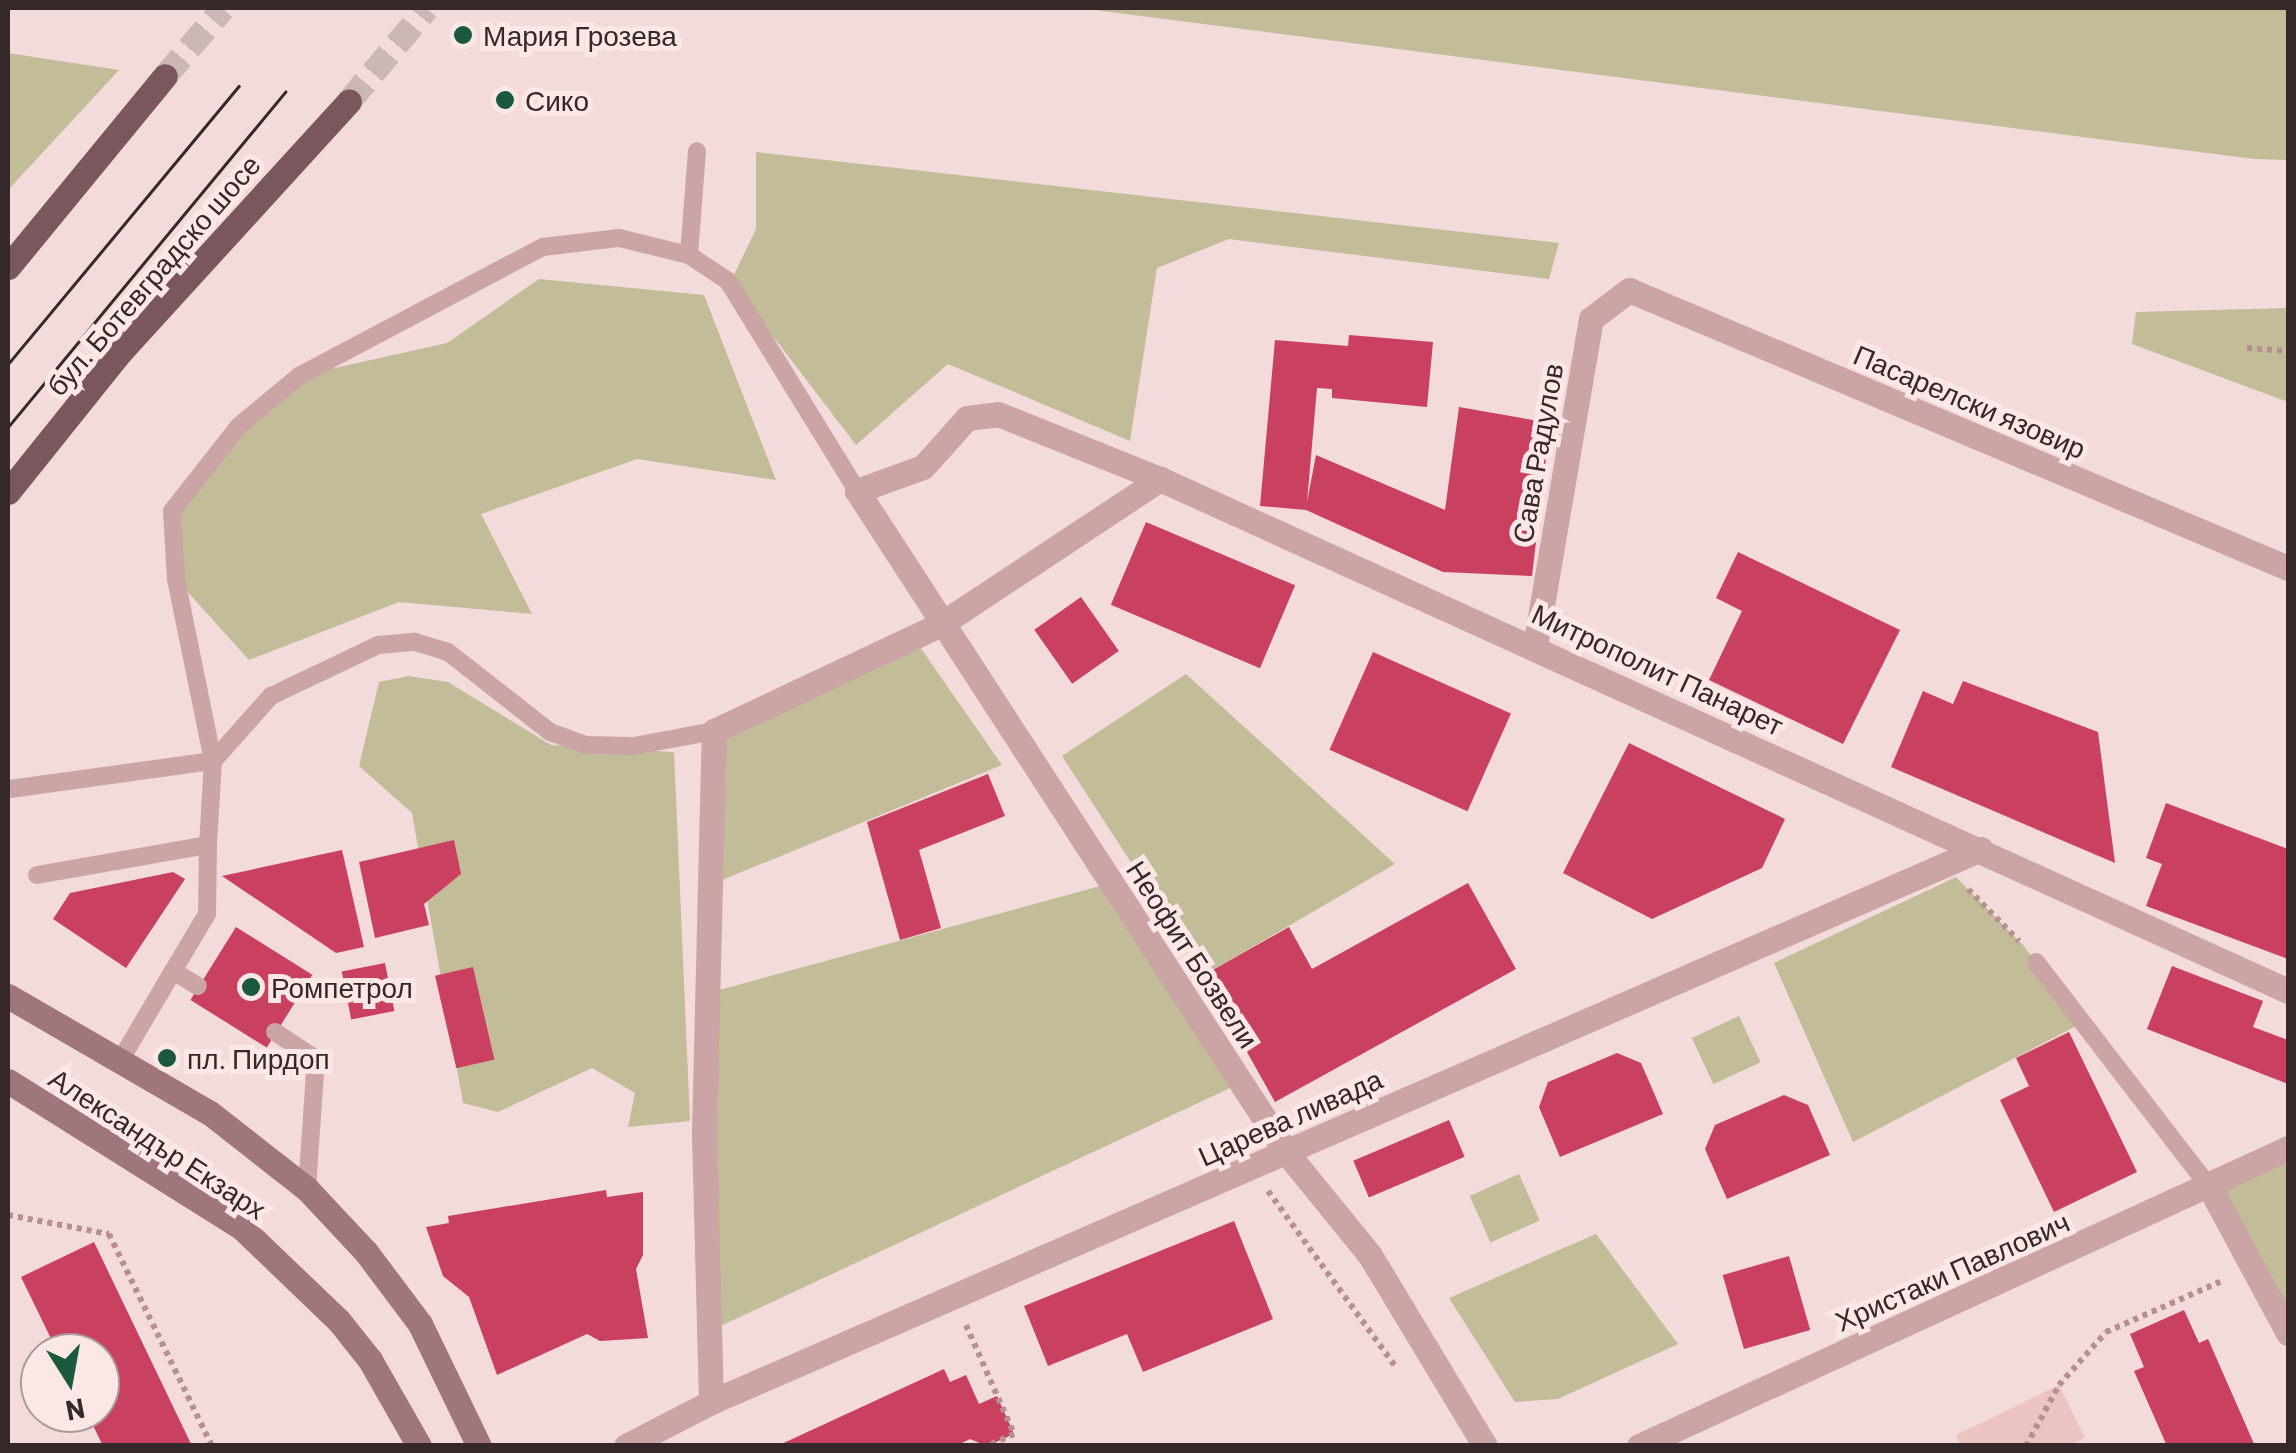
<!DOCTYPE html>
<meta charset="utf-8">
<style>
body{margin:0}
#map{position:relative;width:2296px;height:1453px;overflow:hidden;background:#f2dbda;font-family:Barlow,sans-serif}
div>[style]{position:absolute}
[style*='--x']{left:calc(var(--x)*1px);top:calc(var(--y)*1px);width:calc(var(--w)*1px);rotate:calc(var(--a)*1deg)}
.green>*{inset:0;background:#c2bc99;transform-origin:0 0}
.plaza>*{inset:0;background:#ebc3c0}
.building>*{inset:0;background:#ca4061;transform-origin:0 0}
.primary-tunnel>*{height:25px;margin-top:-12.5px;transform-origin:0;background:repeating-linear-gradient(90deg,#ccb7b7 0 25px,transparent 0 37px)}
.path>*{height:6px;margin-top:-3px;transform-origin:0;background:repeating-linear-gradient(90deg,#b78f91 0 5px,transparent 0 10px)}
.lane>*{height:18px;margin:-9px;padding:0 9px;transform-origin:9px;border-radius:9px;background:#cba5a6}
.street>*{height:25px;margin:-12.5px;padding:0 12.5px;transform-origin:12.5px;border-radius:12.5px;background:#cba5a6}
.secondary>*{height:25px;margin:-12.5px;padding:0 12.5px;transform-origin:12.5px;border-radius:12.5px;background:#9e767b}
.primary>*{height:25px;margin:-12.5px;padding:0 12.5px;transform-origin:12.5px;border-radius:12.5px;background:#79575c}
.tram>*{height:2.5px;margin:-1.25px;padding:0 1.25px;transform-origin:1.25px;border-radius:1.25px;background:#362729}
.dots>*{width:28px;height:28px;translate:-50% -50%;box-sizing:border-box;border:5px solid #fae7e6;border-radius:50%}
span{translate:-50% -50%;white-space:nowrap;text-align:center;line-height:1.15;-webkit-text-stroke:10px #fae7e6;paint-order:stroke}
.poi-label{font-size:28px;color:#362729}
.left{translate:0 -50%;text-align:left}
.street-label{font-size:28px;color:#362729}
.frame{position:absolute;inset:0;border:10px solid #362729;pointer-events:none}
.north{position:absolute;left:20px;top:1333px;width:100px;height:100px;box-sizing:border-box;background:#fae7e6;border:2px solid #ac9a9a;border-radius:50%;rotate:169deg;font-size:28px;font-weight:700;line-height:40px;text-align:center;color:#362729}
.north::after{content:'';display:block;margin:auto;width:35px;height:45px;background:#1b593f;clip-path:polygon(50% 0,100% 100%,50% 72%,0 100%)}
</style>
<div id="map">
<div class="green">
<div style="clip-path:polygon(1079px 8px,2288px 8px,2288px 160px,2254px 159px)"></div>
<div style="clip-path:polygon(8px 53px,119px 70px,8px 190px)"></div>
<div style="clip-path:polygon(756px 152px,1559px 243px,1549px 279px,1229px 239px,1157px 268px,1130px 441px,948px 364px,856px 445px,731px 281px,756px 229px)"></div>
<div style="clip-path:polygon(539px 279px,704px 295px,776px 480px,637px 459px,481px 514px,532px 614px,399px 602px,249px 660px,176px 579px,172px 511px,239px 426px,299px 376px,447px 343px)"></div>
<div style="clip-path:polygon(2288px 308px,2288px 402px,2132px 344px,2136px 312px)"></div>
<div style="clip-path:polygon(913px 637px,1002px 765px,710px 885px,714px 731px)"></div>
<div style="clip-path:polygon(1186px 674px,1395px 864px,1204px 975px,1062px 756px)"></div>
<div style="clip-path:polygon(408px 676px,448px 682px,551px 745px,674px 752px,690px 1121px,628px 1127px,635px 1093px,592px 1068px,498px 1112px,463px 1103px,412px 813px,359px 766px,379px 682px)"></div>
<div style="clip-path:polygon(1956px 877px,2023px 945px,2082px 1023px,1853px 1142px,1774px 963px)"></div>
<div style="clip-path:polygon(1111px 883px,1241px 1083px,708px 1332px,708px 993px)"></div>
<div style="left:1739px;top:1016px;width:51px;height:52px;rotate:65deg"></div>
<div style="clip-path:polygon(2288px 1146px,2288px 1333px,2210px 1188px)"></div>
<div style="left:1519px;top:1174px;width:51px;height:54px;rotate:66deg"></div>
<div style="clip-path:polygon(1596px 1234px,1678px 1344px,1558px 1399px,1515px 1402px,1449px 1298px)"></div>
</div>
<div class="plaza">
<div style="clip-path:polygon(2059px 1385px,2085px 1438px,2071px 1445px,1961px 1445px,1956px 1435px)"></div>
</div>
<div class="building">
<div style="clip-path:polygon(1349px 335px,1433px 342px,1427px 407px,1332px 398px,1332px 389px,1317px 388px,1307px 502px,1316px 455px,1445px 510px,1459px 407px,1550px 423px,1532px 576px,1443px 572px,1306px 510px,1260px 506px,1275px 340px,1348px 346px)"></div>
<div style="left:1146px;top:522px;width:162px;height:90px;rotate:23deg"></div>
<div style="clip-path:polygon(1738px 552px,1900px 630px,1843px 744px,1709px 680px,1742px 611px,1716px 598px)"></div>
<div style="left:1081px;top:597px;width:66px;height:57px;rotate:55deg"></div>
<div style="left:1373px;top:652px;width:151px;height:107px;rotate:24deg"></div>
<div style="clip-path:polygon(1963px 681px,2098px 732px,2115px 863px,1891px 767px,1923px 691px,1953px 704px)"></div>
<div style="clip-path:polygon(1629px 743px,1785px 819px,1762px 868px,1652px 919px,1563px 873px)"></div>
<div style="clip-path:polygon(988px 774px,1005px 816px,919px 850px,941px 928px,900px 940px,867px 822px)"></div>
<div style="clip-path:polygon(2166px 803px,2288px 849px,2288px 959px,2146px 906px,2162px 864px,2146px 858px)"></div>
<div style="clip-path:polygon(454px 840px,461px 874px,424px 904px,429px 925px,375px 938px,359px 862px)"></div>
<div style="clip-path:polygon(342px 850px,364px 947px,336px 953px,222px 876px)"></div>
<div style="clip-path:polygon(173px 872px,185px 879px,126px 968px,53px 919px,70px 893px)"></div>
<div style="clip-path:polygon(1468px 883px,1516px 969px,1275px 1102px,1204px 975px,1289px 927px,1312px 969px)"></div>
<div style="left:236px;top:927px;width:90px;height:86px;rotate:32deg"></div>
<div style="left:385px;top:963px;width:49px;height:44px;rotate:79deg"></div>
<div style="clip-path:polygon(2172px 966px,2263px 1001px,2253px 1027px,2288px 1040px,2288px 1084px,2147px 1029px)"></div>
<div style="left:473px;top:967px;width:95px;height:39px;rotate:77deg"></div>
<div style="clip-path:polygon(2069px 1032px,2137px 1172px,2054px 1212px,2000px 1100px,2029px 1086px,2016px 1058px)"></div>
<div style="clip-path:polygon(1617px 1053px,1641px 1063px,1663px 1114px,1560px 1157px,1539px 1107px,1548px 1082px)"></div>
<div style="clip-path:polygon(1784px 1095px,1808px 1105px,1830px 1155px,1727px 1199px,1705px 1149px,1715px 1125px)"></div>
<div style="left:1449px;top:1120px;width:40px;height:104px;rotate:67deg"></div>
<div style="clip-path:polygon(606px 1190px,607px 1197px,643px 1192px,643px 1255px,636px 1269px,648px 1338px,600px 1341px,587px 1334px,497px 1375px,469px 1297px,443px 1276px,426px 1227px,449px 1223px,448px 1216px)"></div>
<div style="clip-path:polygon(1234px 1221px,1273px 1319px,1143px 1372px,1127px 1334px,1048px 1366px,1024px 1306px)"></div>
<div style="clip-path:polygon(94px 1242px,192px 1446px,103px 1446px,87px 1413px,100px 1413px,100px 1353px,58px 1353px,21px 1277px)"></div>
<div style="left:1789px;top:1256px;width:77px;height:69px;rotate:74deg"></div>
<div style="clip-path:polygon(2184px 1310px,2199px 1343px,2208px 1339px,2255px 1446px,2167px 1446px,2134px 1371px,2144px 1367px,2130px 1334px)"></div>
<div style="clip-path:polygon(944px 1369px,950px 1382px,966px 1375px,979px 1404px,997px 1396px,1014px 1434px,987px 1446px,970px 1439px,956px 1446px,777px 1446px)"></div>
</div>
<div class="primary-tunnel">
<div style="--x:165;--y:76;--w:89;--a:-49.5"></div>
<div style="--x:349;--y:101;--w:121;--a:-50"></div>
</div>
<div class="path">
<div style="--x:2247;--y:348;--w:41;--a:4.2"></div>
<div style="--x:1968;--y:889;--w:73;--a:45.6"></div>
<div style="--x:1268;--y:1191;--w:218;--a:54"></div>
<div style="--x:8;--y:1215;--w:103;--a:10.7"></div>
<div style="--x:109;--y:1234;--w:236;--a:64.1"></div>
<div style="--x:966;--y:1325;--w:119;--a:66.2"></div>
<div style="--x:1014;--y:1434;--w:30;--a:156"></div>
<div style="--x:2026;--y:1446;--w:69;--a:-61.6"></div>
<div style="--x:2059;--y:1385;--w:71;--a:-48.4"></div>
<div style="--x:2106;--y:1332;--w:129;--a:-23.8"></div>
</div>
<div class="lane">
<div style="--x:689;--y:255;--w:104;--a:-85.6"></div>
<div style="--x:10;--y:789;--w:205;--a:-7.9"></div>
<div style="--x:213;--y:761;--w:87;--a:-48.3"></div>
<div style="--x:271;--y:696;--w:119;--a:-25.5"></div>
<div style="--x:378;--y:645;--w:37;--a:-5"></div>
<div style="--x:415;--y:642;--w:34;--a:17"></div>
<div style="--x:448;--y:652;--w:130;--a:38.1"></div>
<div style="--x:550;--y:732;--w:37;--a:20"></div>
<div style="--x:585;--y:745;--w:49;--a:1.2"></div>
<div style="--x:634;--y:746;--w:81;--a:-10.6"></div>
<div style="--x:37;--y:875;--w:174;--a:-10"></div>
<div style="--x:208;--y:845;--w:84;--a:-86.6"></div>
<div style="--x:213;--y:761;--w:186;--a:-101.5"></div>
<div style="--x:176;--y:579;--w:68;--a:-93.4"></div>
<div style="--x:172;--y:511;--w:108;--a:-51.8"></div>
<div style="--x:239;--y:426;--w:78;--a:-39.8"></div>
<div style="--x:299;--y:376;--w:276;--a:-27.9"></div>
<div style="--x:543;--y:247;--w:77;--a:-6.8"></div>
<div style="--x:619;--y:238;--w:72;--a:13.7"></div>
<div style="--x:689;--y:255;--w:47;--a:33.7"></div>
<div style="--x:728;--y:281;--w:246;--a:58.4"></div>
<div style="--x:2036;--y:962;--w:285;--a:52.4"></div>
<div style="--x:173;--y:971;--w:66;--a:-59.2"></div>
<div style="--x:207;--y:914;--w:69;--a:-89.2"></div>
<div style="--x:275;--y:1032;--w:49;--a:33.4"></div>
<div style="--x:316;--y:1059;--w:130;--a:94"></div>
<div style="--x:120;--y:1061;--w:104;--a:-59.5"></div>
<div style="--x:173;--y:971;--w:29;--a:31"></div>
</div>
<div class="street">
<div style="--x:1535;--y:646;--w:332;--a:-80.3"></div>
<div style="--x:1591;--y:319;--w:48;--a:-37.3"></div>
<div style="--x:1629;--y:290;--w:715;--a:22.87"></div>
<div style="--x:2210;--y:1188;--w:165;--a:61.7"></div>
<div style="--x:711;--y:1402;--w:271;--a:-91.5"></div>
<div style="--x:704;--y:1131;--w:400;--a:-88.6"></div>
<div style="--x:714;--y:731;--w:251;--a:-25.2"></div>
<div style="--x:941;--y:624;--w:263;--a:-33.5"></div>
<div style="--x:626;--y:1446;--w:96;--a:-27.4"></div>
<div style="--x:711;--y:1402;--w:1385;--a:-23.53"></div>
<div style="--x:1485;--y:1446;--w:224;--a:-121.1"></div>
<div style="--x:1369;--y:1254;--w:132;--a:-129.1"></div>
<div style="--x:1286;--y:1152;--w:788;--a:-122.98"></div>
<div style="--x:857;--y:491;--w:70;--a:-20"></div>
<div style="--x:923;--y:467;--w:66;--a:-48.1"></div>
<div style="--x:967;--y:418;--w:31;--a:-7"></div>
<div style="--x:998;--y:414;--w:175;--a:21.9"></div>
<div style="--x:1160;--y:479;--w:1239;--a:24.41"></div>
<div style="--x:1639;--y:1446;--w:714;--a:-24.66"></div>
</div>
<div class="secondary">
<div style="--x:8;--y:996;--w:233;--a:30.1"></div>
<div style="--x:210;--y:1113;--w:123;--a:38.1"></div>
<div style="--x:307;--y:1189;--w:86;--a:46.9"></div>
<div style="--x:366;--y:1252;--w:90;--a:53.1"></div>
<div style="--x:420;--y:1324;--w:136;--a:64.2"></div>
<div style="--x:8;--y:1081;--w:275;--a:32.1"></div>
<div style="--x:241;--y:1227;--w:136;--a:43.8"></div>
<div style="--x:339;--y:1321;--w:50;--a:51.5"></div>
<div style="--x:370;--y:1360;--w:99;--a:60.3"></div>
</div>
<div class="primary">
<div style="--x:8;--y:267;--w:247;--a:-50.6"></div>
<div style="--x:8;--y:492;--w:181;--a:-51.3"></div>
<div style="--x:121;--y:351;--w:338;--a:-47.6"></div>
</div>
<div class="tram">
<div style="--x:8;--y:364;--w:361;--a:-50.3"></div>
<div style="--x:8;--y:427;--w:435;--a:-50.4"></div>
</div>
<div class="dots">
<div style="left:463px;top:35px;background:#1b593f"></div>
<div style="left:505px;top:100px;background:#1b593f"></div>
<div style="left:251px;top:987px;background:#1b593f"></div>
<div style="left:167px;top:1058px;background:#1b593f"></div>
</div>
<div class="poi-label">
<span class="left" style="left:483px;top:35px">Мария Грозева</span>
<span class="left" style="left:525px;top:100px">Сико</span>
<span class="left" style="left:271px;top:987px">Ромпетрол</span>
<span class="left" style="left:187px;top:1058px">пл. Пирдоп</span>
</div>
<div class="street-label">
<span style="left:153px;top:275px;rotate:-49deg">бул. Ботевградско шосе</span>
<span style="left:1970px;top:401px;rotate:23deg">Пасарелски язовир</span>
<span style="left:1537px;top:453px;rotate:-80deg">Сава Радулов</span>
<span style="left:1658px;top:669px;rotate:25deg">Митрополит Панарет</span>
<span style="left:1193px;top:954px;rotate:57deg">Неофит Бозвели</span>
<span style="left:1290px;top:1117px;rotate:-24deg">Царева ливада</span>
<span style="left:158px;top:1143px;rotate:33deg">Александър Екзарх</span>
<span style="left:1952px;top:1271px;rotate:-24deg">Христаки Павлович</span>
</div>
<div class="frame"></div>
<div class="north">N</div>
</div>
